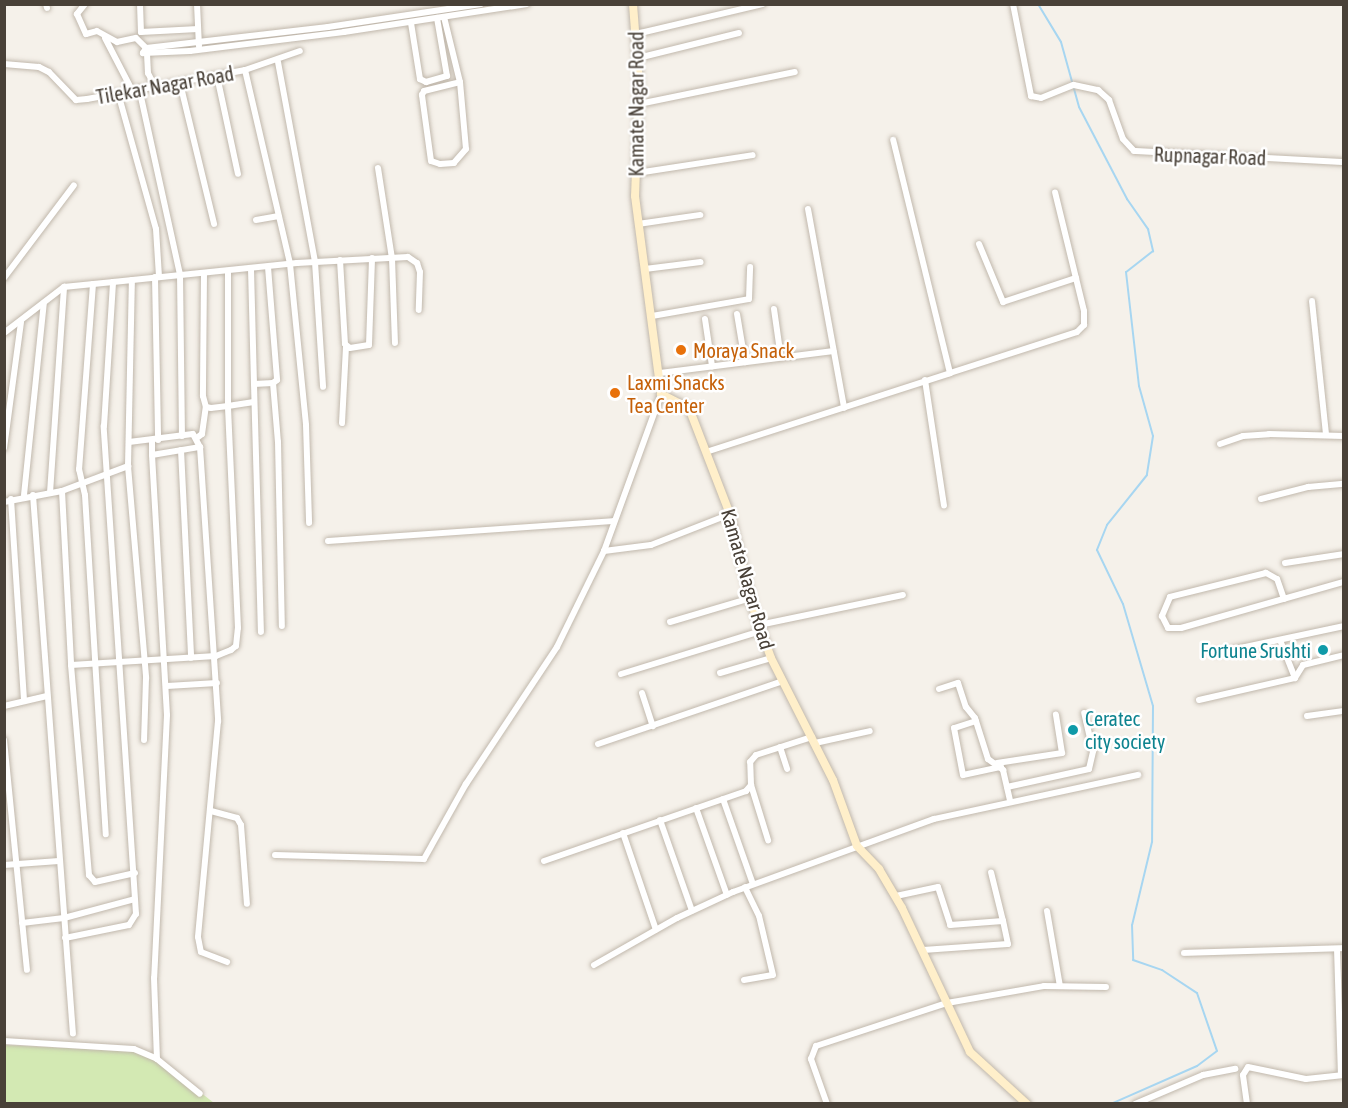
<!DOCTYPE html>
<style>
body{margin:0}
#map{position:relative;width:1348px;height:1108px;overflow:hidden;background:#f5f1ea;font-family:"Asap Condensed",sans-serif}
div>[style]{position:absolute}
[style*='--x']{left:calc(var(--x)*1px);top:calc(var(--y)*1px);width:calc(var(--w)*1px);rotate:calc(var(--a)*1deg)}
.green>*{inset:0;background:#d3e9b3}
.stream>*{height:2px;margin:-1px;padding:0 1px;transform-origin:1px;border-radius:1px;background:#a7d6f1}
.roads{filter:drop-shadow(0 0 2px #c1b8ac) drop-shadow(0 0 2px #c1b8ac)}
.street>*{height:6px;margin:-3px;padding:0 3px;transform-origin:3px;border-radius:3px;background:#fff}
.secondary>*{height:8px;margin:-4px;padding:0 4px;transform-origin:4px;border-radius:4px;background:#ffefca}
.dots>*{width:16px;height:16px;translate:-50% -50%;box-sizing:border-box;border:3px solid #fff;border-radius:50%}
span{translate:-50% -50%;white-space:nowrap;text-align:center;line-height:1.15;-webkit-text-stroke:5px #fff;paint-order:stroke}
.street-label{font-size:20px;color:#494138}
.food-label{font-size:20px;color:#c56008}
.left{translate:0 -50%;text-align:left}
.culture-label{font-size:20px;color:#0d838f}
.right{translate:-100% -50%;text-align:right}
.frame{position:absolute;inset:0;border:6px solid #494138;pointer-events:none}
</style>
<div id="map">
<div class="green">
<div style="clip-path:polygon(4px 1045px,149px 1052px,214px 1103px,5px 1103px)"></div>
</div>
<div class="stream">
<div style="--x:1038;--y:4;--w:44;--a:58.8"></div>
<div style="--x:1061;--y:42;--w:67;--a:74.5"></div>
<div style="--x:1079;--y:107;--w:104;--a:62.4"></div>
<div style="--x:1127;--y:199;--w:37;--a:55"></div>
<div style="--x:1148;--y:229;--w:23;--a:77"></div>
<div style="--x:1153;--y:251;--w:34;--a:142"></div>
<div style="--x:1126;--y:272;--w:115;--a:83.5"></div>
<div style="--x:1139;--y:386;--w:52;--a:74.4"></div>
<div style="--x:1153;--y:436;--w:39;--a:99"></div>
<div style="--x:1147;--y:475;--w:64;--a:128.7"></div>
<div style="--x:1107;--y:525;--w:27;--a:112"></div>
<div style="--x:1097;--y:550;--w:60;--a:64.3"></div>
<div style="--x:1123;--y:604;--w:106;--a:73.6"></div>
<div style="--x:1153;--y:706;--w:136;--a:90.4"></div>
<div style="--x:1152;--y:842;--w:85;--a:103.5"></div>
<div style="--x:1132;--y:925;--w:35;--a:88"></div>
<div style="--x:1133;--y:960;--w:31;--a:19"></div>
<div style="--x:1162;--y:970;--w:42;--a:33.3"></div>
<div style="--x:1197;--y:993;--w:61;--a:71"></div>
<div style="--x:1217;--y:1051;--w:25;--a:143"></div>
<div style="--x:1197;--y:1066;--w:94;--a:156.2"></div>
</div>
<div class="roads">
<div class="street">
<div style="--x:46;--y:4;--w:4;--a:76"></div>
<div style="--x:85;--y:4;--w:13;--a:129"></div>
<div style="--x:77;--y:14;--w:22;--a:66"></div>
<div style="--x:86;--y:34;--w:11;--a:-15"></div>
<div style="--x:97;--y:31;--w:23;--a:29"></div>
<div style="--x:117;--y:42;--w:19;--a:-12"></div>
<div style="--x:136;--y:38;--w:14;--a:45"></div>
<div style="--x:140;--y:4;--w:28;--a:88"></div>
<div style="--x:141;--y:32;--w:57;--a:-3"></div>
<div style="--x:197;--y:4;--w:42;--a:87.3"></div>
<div style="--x:481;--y:4;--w:155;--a:171.5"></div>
<div style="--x:328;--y:27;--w:183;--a:173.4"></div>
<div style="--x:146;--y:48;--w:6;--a:121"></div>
<div style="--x:143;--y:53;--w:47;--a:-2.4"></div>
<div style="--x:190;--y:51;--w:155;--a:-7"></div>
<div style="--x:344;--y:32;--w:185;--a:-8.7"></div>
<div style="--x:1013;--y:4;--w:94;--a:78.9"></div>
<div style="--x:1031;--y:96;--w:10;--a:11"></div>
<div style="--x:1041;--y:98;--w:35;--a:-22"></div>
<div style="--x:1074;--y:85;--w:25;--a:12"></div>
<div style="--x:1098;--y:90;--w:15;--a:42"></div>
<div style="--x:1109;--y:100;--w:41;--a:70.3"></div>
<div style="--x:1123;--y:139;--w:16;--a:47"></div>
<div style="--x:1134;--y:151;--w:210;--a:3"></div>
<div style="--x:444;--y:17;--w:67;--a:76.2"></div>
<div style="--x:460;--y:82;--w:67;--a:84.9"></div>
<div style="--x:466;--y:149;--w:18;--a:131"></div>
<div style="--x:454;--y:163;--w:14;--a:176"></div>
<div style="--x:440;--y:164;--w:9;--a:-162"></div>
<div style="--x:431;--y:161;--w:67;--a:-97.8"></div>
<div style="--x:422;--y:95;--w:4;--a:-63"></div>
<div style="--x:424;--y:91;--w:37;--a:-14"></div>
<div style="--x:411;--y:23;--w:57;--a:80.9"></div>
<div style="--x:420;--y:79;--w:7;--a:27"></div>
<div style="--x:426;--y:82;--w:22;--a:-16"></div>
<div style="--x:447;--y:76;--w:59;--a:-99.8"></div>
<div style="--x:636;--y:34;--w:130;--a:-13.3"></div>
<div style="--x:105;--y:38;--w:59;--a:62.6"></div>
<div style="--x:147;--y:54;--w:19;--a:87"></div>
<div style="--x:148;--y:73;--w:16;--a:63"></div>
<div style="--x:638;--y:58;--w:104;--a:-13.9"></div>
<div style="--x:278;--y:62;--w:203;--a:79.5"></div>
<div style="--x:315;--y:262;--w:125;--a:86.3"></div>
<div style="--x:4;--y:64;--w:35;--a:5"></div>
<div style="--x:39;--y:67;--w:11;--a:27"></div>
<div style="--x:49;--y:72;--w:39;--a:46"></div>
<div style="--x:76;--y:100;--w:11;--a:-5"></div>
<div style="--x:87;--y:99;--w:161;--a:-10.4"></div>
<div style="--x:245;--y:70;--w:58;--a:-19.1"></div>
<div style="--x:245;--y:70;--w:199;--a:76.9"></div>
<div style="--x:290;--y:264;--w:162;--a:84.3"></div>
<div style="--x:306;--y:425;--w:98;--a:88.2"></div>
<div style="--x:217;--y:76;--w:100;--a:77.9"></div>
<div style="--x:180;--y:83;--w:145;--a:76.4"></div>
<div style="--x:139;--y:88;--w:190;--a:77.6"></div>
<div style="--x:180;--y:274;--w:162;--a:89.3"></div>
<div style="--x:118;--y:93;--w:141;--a:74.4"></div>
<div style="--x:156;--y:229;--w:48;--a:86.4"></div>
<div style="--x:639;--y:104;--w:159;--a:-11.6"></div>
<div style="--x:378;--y:168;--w:91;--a:81.2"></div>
<div style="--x:392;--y:258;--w:85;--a:88"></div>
<div style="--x:637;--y:173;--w:117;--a:-8.8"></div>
<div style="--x:808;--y:209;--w:202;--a:79.7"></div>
<div style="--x:256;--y:220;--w:23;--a:-10"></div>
<div style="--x:638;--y:224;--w:63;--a:-8.3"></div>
<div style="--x:979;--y:244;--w:63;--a:67.5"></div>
<div style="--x:1003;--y:302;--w:77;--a:-18.2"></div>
<div style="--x:340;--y:260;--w:84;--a:86.6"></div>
<div style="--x:345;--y:344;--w:6;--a:39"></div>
<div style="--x:350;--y:348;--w:19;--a:-9"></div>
<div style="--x:369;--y:345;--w:87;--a:-88"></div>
<div style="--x:268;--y:267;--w:113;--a:85.4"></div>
<div style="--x:277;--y:380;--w:5;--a:143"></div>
<div style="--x:251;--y:269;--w:115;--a:88.5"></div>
<div style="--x:254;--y:384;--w:19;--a:-3"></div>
<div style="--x:273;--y:383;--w:59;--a:85.2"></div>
<div style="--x:278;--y:442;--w:184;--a:88.8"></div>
<div style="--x:645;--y:269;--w:56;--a:-7.1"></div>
<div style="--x:204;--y:273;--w:123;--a:90.5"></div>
<div style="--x:203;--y:396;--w:11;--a:75"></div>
<div style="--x:206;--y:407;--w:5;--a:11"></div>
<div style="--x:211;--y:408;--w:17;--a:-7"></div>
<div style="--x:228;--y:406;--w:134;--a:-90"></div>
<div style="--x:155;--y:277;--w:163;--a:88.9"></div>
<div style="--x:4;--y:278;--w:116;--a:-53"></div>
<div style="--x:93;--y:284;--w:186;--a:94.3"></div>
<div style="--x:79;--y:469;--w:27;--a:77"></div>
<div style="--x:85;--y:495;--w:340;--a:86.5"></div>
<div style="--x:1312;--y:301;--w:134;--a:84"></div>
<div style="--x:774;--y:309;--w:49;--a:81.9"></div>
<div style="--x:737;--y:314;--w:49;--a:80.5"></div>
<div style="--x:652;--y:316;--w:98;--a:-9.9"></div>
<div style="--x:749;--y:299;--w:32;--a:-88"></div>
<div style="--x:705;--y:319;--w:48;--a:81.5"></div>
<div style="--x:4;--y:333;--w:76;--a:-37.5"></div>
<div style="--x:64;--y:287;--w:49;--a:-5.8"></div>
<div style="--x:660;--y:373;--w:175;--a:-7.2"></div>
<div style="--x:950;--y:373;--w:133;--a:-17.9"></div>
<div style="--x:1077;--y:332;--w:10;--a:-45"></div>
<div style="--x:1084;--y:325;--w:14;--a:-90"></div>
<div style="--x:1084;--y:311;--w:122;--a:-103.7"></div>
<div style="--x:925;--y:380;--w:127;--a:81.4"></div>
<div style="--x:254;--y:384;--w:248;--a:88.4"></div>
<div style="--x:342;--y:423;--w:76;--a:-87"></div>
<div style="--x:198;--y:437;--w:5;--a:-37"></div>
<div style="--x:202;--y:434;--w:27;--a:-82"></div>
<div style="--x:152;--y:441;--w:14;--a:90"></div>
<div style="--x:152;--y:455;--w:49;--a:-9.5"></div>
<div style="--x:129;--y:442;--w:64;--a:-7.1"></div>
<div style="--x:193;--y:434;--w:15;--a:62"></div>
<div style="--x:200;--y:447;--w:275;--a:86.2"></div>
<div style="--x:218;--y:721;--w:217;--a:95.3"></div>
<div style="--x:198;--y:937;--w:15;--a:79"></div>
<div style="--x:201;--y:952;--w:28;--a:21"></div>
<div style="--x:1220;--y:444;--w:24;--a:-19"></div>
<div style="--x:1243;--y:436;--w:26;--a:-4"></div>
<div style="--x:1269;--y:434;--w:75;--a:1.5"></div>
<div style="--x:4;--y:448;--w:127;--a:-82.3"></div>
<div style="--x:181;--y:450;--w:208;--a:87.2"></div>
<div style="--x:706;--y:452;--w:256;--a:-17.9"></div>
<div style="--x:950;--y:373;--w:240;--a:-103.7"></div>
<div style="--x:152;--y:455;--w:260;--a:86.7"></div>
<div style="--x:167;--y:715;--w:263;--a:92.8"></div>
<div style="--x:154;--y:978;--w:81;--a:87.9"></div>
<div style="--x:128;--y:466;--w:213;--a:85.1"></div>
<div style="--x:146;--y:678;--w:62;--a:91.8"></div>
<div style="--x:62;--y:491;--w:174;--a:87"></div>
<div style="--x:71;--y:665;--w:145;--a:-3.6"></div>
<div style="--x:216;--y:656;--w:16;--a:-22"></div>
<div style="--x:231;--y:650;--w:6;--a:-39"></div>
<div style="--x:236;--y:646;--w:18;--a:-84"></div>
<div style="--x:238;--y:628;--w:222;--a:-92.6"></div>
<div style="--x:228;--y:406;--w:26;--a:-9"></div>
<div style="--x:50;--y:493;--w:206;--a:-86.1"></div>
<div style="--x:24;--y:495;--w:193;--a:-84.1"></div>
<div style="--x:33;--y:495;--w:540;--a:85.76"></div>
<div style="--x:11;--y:499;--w:202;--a:86.3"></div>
<div style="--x:1261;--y:499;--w:49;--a:-14.3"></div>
<div style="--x:1308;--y:487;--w:36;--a:-5"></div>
<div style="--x:4;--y:502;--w:59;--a:-10.7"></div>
<div style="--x:62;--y:491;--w:71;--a:-20.7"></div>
<div style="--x:128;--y:466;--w:186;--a:-88.8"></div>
<div style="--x:328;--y:541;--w:285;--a:-4"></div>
<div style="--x:604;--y:551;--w:47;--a:-7.3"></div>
<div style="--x:651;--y:545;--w:85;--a:-21.4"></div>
<div style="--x:1285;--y:563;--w:60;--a:-8.7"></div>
<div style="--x:1284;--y:599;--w:21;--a:-109"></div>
<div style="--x:1277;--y:579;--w:13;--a:-151"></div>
<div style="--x:1266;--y:573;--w:99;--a:166"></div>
<div style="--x:1170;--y:597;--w:21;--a:113"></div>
<div style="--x:1162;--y:616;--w:13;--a:63"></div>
<div style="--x:1168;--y:628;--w:13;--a:0"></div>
<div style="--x:1181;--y:628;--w:169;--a:-15.8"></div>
<div style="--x:670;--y:622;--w:84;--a:-16.5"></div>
<div style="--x:759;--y:625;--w:147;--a:-11.8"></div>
<div style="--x:1280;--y:640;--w:41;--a:68.5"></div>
<div style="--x:1217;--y:653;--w:130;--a:-12"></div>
<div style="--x:71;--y:665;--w:211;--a:85.1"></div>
<div style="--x:89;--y:875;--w:9;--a:49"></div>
<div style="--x:95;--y:882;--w:41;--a:-12.7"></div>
<div style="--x:720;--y:673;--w:53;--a:-16.4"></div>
<div style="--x:621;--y:674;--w:146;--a:-17.1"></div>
<div style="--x:167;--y:686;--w:50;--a:-3.4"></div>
<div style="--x:939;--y:689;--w:20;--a:-18"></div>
<div style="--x:958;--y:683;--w:25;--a:72"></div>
<div style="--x:966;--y:707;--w:14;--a:51"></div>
<div style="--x:975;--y:718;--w:43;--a:72.4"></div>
<div style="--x:988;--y:759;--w:19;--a:36"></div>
<div style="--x:1003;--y:770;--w:31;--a:77"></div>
<div style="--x:642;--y:693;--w:35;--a:72"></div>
<div style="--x:1199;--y:700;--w:98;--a:-12.9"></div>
<div style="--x:1295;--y:678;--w:15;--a:-58"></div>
<div style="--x:1303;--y:665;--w:42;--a:-13.7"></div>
<div style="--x:4;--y:706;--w:44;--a:-13.1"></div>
<div style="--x:1307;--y:716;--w:37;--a:-8"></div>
<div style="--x:976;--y:721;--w:23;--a:162"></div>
<div style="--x:954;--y:728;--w:48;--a:79.2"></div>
<div style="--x:963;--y:775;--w:39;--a:-12"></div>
<div style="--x:4;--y:740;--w:231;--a:84.3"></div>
<div style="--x:815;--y:743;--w:56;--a:-12.3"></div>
<div style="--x:598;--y:744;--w:195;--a:-18.8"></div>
<div style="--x:780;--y:747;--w:23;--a:72"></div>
<div style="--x:997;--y:763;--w:66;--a:-8.7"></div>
<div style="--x:1062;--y:753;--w:39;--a:-99"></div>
<div style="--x:751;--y:785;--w:58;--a:72.8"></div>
<div style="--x:1007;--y:787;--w:84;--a:-12.4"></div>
<div style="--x:1089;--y:769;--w:18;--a:-77"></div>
<div style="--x:1093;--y:751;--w:39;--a:-103"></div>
<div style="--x:723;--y:799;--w:90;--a:70.6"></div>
<div style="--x:696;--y:808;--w:92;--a:70.4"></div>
<div style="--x:211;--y:811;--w:27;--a:15"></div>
<div style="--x:237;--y:818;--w:8;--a:60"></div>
<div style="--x:241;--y:825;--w:79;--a:85.7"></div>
<div style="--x:660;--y:820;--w:96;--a:70.6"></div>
<div style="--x:623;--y:833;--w:102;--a:71.2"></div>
<div style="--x:275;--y:855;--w:149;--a:1.5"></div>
<div style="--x:424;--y:859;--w:86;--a:-60.8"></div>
<div style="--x:466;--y:784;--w:164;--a:-56.4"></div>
<div style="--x:557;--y:647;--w:107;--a:-63.9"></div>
<div style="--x:604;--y:551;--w:167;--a:-70"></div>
<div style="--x:544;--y:861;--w:214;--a:-19.1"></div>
<div style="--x:746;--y:791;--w:8;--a:-50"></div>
<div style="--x:751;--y:785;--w:23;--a:-92"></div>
<div style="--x:750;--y:762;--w:9;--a:-49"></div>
<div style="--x:756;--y:755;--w:59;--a:-17.8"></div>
<div style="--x:4;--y:865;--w:55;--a:-4.2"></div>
<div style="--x:896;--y:896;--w:43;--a:-12.1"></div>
<div style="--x:938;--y:887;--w:40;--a:72"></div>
<div style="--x:950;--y:925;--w:53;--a:-4.3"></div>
<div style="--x:1003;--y:921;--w:50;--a:-103.8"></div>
<div style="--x:1047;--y:911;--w:76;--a:80.2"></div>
<div style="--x:22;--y:923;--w:42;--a:-6.8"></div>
<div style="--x:64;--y:918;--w:73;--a:-15"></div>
<div style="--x:65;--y:938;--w:65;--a:-11.5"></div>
<div style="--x:129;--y:925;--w:13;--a:-58"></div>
<div style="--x:136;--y:914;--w:489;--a:-93.8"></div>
<div style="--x:104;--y:426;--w:144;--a:-86.4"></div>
<div style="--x:113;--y:282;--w:185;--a:-5.9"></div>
<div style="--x:297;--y:263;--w:111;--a:-3.1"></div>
<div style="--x:408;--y:257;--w:11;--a:34"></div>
<div style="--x:417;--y:263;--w:9;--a:72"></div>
<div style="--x:420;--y:272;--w:38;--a:92"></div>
<div style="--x:1337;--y:949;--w:126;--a:88.2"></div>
<div style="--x:923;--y:950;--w:85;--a:-4"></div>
<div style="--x:1008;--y:944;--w:24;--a:-102"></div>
<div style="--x:1184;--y:953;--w:160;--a:-1.8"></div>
<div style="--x:594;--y:965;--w:95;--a:-29.5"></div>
<div style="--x:677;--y:918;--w:62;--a:-24.9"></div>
<div style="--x:733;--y:892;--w:214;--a:-20"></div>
<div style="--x:934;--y:819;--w:209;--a:-12.2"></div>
<div style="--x:744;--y:980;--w:29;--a:-10"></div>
<div style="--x:773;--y:975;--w:61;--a:-103.3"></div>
<div style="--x:759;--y:916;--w:32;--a:-116"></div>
<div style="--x:4;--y:1041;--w:130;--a:3.5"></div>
<div style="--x:134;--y:1049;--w:25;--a:23"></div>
<div style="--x:157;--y:1059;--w:55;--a:39.1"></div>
<div style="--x:827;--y:1104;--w:48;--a:-109.6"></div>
<div style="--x:811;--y:1059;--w:14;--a:-69"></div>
<div style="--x:816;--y:1046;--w:138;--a:-18.2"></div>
<div style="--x:947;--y:1003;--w:98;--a:-9.9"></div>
<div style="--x:1044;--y:986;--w:62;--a:0.9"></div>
<div style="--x:1135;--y:1104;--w:74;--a:-23.1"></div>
<div style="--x:1203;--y:1075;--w:33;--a:-11"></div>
<div style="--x:1247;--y:1104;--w:29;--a:-98"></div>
<div style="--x:1243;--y:1075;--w:9;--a:-58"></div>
<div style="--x:1248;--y:1067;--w:59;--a:11.7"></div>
<div style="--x:1306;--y:1079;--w:38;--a:-6"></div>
</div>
<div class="secondary">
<div style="--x:633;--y:4;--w:79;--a:85.7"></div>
<div style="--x:639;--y:83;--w:113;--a:92"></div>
<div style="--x:635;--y:196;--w:200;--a:82.5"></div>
<div style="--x:661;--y:394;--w:31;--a:27"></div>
<div style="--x:689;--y:408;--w:114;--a:68.9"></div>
<div style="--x:730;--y:514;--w:94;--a:76.4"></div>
<div style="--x:752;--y:605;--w:56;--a:70.3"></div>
<div style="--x:771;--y:658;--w:137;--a:63.1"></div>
<div style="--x:833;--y:780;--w:70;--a:70"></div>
<div style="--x:857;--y:846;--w:32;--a:46"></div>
<div style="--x:879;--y:869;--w:45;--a:59.5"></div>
<div style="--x:902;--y:908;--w:159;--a:64.7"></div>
<div style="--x:970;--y:1052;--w:77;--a:42.4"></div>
</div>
</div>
<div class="dots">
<div style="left:681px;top:350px;background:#e8710a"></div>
<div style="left:615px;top:393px;background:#e8710a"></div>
<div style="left:1323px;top:650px;background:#0f9aa8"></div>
<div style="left:1073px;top:730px;background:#0f9aa8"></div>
</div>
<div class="street-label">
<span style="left:165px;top:85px;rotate:-10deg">Tilekar Nagar Road</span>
<span style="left:636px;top:104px;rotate:-90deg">Kamate Nagar Road</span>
<span style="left:1210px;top:156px;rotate:2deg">Rupnagar Road</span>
<span style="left:748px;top:579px;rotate:74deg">Kamate Nagar Road</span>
</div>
<div class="food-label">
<span class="left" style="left:693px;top:350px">Moraya Snack</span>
<span class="left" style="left:627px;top:394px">Laxmi Snacks<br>Tea Center</span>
</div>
<div class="culture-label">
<span class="right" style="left:1311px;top:650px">Fortune Srushti</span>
<span class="left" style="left:1085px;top:730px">Ceratec<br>city society</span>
</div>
<div class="frame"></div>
</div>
